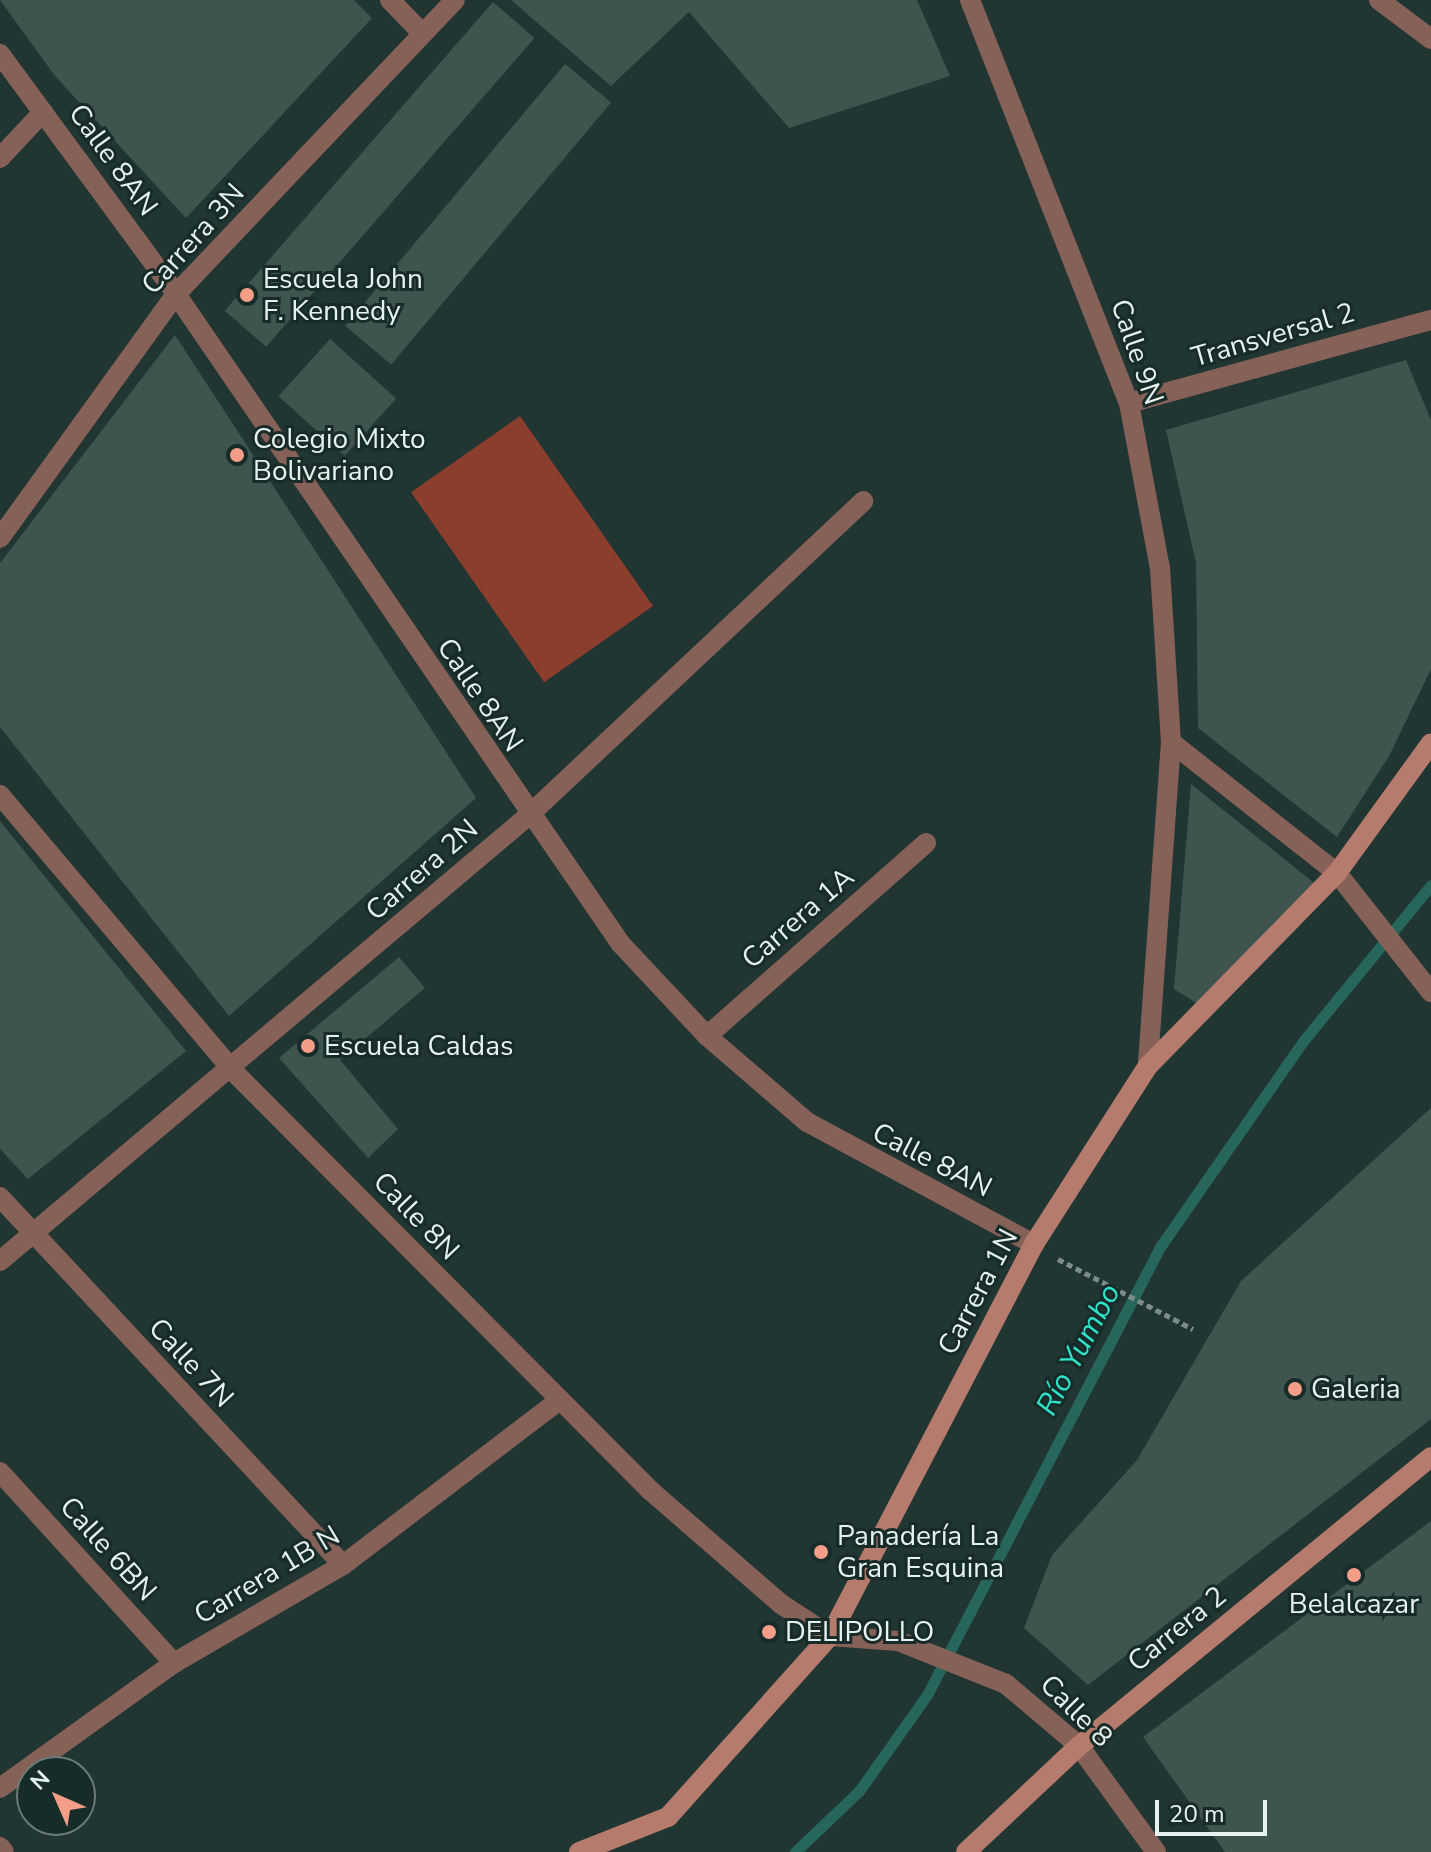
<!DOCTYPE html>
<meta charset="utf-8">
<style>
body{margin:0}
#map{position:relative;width:1431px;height:1852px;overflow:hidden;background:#213532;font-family:"Nunito Sans",sans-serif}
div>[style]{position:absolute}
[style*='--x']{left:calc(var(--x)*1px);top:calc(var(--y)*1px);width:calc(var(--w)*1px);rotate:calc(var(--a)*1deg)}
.green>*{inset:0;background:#8a3e2b;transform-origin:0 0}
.stream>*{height:11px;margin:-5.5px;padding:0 5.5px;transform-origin:5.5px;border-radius:5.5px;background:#26665c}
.building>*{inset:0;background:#3f544f;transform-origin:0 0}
.path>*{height:5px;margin-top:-2.5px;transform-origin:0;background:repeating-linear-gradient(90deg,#7c8c89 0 6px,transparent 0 10px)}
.street>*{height:20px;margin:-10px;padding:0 10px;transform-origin:10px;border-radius:10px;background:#866158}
.secondary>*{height:20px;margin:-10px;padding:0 10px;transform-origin:10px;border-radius:10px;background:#b57b6c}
.dots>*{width:22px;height:22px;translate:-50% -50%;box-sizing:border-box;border:4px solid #172b28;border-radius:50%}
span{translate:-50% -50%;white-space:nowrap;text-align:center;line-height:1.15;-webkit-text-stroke:6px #172b28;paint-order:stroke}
.street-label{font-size:28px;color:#e6f2ef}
.poi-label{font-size:28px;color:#e6f2ef}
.left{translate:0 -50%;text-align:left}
.water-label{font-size:30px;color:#2ee4cc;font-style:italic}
.north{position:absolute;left:16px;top:1756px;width:80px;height:80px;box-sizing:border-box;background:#172b28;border:2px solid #6a7b78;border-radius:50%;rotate:315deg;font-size:22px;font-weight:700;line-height:32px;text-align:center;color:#e6f2ef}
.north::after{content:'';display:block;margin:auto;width:28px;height:36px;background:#f49e88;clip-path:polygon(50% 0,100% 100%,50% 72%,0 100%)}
.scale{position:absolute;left:1155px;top:1800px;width:112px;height:36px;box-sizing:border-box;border:4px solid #e6f2ef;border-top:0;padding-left:10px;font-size:24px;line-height:28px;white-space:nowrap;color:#e6f2ef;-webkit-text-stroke:6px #172b28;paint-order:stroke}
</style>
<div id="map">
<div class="green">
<div style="left:520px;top:416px;width:232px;height:133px;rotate:55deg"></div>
</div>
<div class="stream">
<div style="--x:795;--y:1852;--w:88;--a:-43.6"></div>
<div style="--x:859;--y:1791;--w:118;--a:-54.7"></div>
<div style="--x:927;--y:1695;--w:505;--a:-62.52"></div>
<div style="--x:1160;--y:1247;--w:252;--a:-55.2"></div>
<div style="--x:1304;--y:1040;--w:200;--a:-50.7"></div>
</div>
<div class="building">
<div style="clip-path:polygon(0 0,354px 0,372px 18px,186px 218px,55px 76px)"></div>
<div style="clip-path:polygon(511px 0,917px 0,950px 76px,789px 128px,689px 12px,611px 86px)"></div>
<div style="left:493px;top:2px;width:55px;height:409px;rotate:41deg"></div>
<div style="left:565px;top:64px;width:60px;height:342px;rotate:40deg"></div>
<div style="clip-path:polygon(175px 335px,476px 798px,229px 1016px,0 727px,0 563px)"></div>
<div style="left:330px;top:339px;width:89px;height:77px;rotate:42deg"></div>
<div style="clip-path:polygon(1406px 360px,1431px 420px,1431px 669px,1389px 756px,1337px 837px,1198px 728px,1196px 563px,1166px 430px)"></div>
<div style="clip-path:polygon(1191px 784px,1318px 886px,1198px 1004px,1174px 989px)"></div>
<div style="clip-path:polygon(0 821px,186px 1051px,28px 1179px,0 1149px)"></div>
<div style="clip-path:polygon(399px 957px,425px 988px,340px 1060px,398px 1129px,368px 1158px,279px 1058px)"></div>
<div style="clip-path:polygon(1431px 1108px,1431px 1419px,1088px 1685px,1024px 1628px,1052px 1555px,1137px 1460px,1241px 1281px)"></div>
<div style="clip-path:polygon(1431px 1521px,1431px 1852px,1225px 1852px,1143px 1737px)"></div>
</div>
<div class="path">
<div style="--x:1058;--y:1259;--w:152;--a:27.4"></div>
</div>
<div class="street">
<div style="--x:390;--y:0;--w:47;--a:45.9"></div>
<div style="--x:970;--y:0;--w:433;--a:68.5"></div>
<div style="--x:1129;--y:403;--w:168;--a:79.4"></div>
<div style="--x:1160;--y:568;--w:174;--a:86.4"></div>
<div style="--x:1171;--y:742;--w:325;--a:94.1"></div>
<div style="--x:1379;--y:0;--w:65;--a:36.9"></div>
<div style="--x:0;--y:54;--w:298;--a:53.7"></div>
<div style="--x:176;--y:294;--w:786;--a:55.62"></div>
<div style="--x:620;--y:943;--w:127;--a:46.9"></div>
<div style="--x:707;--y:1036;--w:132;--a:40.7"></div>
<div style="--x:807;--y:1122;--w:258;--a:28.3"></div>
<div style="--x:0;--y:158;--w:63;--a:-46.9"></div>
<div style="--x:1129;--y:403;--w:313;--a:-15.4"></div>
<div style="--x:0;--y:538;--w:301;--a:-54.2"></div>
<div style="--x:176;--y:294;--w:405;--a:-46.5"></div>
<div style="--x:1171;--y:742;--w:211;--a:38.3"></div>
<div style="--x:1337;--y:873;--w:152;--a:51.7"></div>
<div style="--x:0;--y:795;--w:361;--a:49.8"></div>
<div style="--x:233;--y:1071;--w:593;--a:45.14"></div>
<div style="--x:651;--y:1491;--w:172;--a:41"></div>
<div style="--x:781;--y:1604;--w:59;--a:33.1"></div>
<div style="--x:830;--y:1636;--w:68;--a:4.2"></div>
<div style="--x:898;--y:1641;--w:116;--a:21.7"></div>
<div style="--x:1006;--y:1684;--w:96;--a:40.3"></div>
<div style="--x:1079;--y:1746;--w:131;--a:54"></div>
<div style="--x:707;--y:1036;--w:292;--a:-41.4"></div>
<div style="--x:0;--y:1197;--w:503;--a:47.01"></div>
<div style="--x:0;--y:1261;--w:691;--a:-40.12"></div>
<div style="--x:528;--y:816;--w:460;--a:-43.2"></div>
<div style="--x:0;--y:1472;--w:258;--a:47.7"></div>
<div style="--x:0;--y:1788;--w:214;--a:-35.7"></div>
<div style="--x:174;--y:1663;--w:195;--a:-30.1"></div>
<div style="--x:343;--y:1565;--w:269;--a:-37.3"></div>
<div style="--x:0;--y:1847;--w:6;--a:51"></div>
</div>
<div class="secondary">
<div style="--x:579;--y:1852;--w:96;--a:-21.5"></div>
<div style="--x:668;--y:1817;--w:243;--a:-48.2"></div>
<div style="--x:830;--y:1636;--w:442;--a:-62.5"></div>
<div style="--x:1034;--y:1244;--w:211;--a:-57.4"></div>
<div style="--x:1148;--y:1066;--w:270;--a:-45.6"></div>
<div style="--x:1337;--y:873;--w:160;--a:-54.1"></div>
<div style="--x:966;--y:1852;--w:155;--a:-43.2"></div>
<div style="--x:1079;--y:1746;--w:455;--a:-39.4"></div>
</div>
<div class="dots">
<div style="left:247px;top:295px;background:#f49e88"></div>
<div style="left:237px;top:455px;background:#f49e88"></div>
<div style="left:308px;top:1046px;background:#f49e88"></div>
<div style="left:1295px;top:1389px;background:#f49e88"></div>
<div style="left:821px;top:1552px;background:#f49e88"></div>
<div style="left:1354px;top:1575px;background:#f49e88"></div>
<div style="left:769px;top:1632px;background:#f49e88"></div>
</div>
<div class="street-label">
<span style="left:113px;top:160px;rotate:54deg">Calle 8AN</span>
<span style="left:193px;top:239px;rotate:-48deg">Carrera 3N</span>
<span style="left:1273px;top:335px;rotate:-16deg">Transversal 2</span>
<span style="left:1137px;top:352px;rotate:71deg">Calle 9N</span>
<span style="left:480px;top:695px;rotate:56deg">Calle 8AN</span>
<span style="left:422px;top:870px;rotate:-41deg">Carrera 2N</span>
<span style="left:798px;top:918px;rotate:-41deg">Carrera 1A</span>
<span style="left:932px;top:1160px;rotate:27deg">Calle 8AN</span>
<span style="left:416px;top:1216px;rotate:46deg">Calle 8N</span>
<span style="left:978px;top:1292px;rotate:-62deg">Carrera 1N</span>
<span style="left:191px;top:1363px;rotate:47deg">Calle 7N</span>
<span style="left:108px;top:1549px;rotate:48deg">Calle 6BN</span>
<span style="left:267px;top:1575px;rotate:-31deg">Carrera 1B N</span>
<span style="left:1177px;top:1629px;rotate:-39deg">Carrera 2</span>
<span style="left:1076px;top:1711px;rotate:45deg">Calle 8</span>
</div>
<div class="poi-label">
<span class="left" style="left:263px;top:295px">Escuela John<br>F. Kennedy</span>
<span class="left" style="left:253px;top:455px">Colegio Mixto<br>Bolivariano</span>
<span class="left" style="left:324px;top:1046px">Escuela Caldas</span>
<span class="left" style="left:1311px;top:1389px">Galeria</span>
<span class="left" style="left:837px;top:1552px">Panadería La<br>Gran Esquina</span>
<span style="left:1354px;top:1604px">Belalcazar</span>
<span class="left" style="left:785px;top:1632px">DELIPOLLO</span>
</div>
<div class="water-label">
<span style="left:1079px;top:1350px;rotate:-62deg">Río Yumbo</span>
</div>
<div class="north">N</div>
<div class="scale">20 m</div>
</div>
